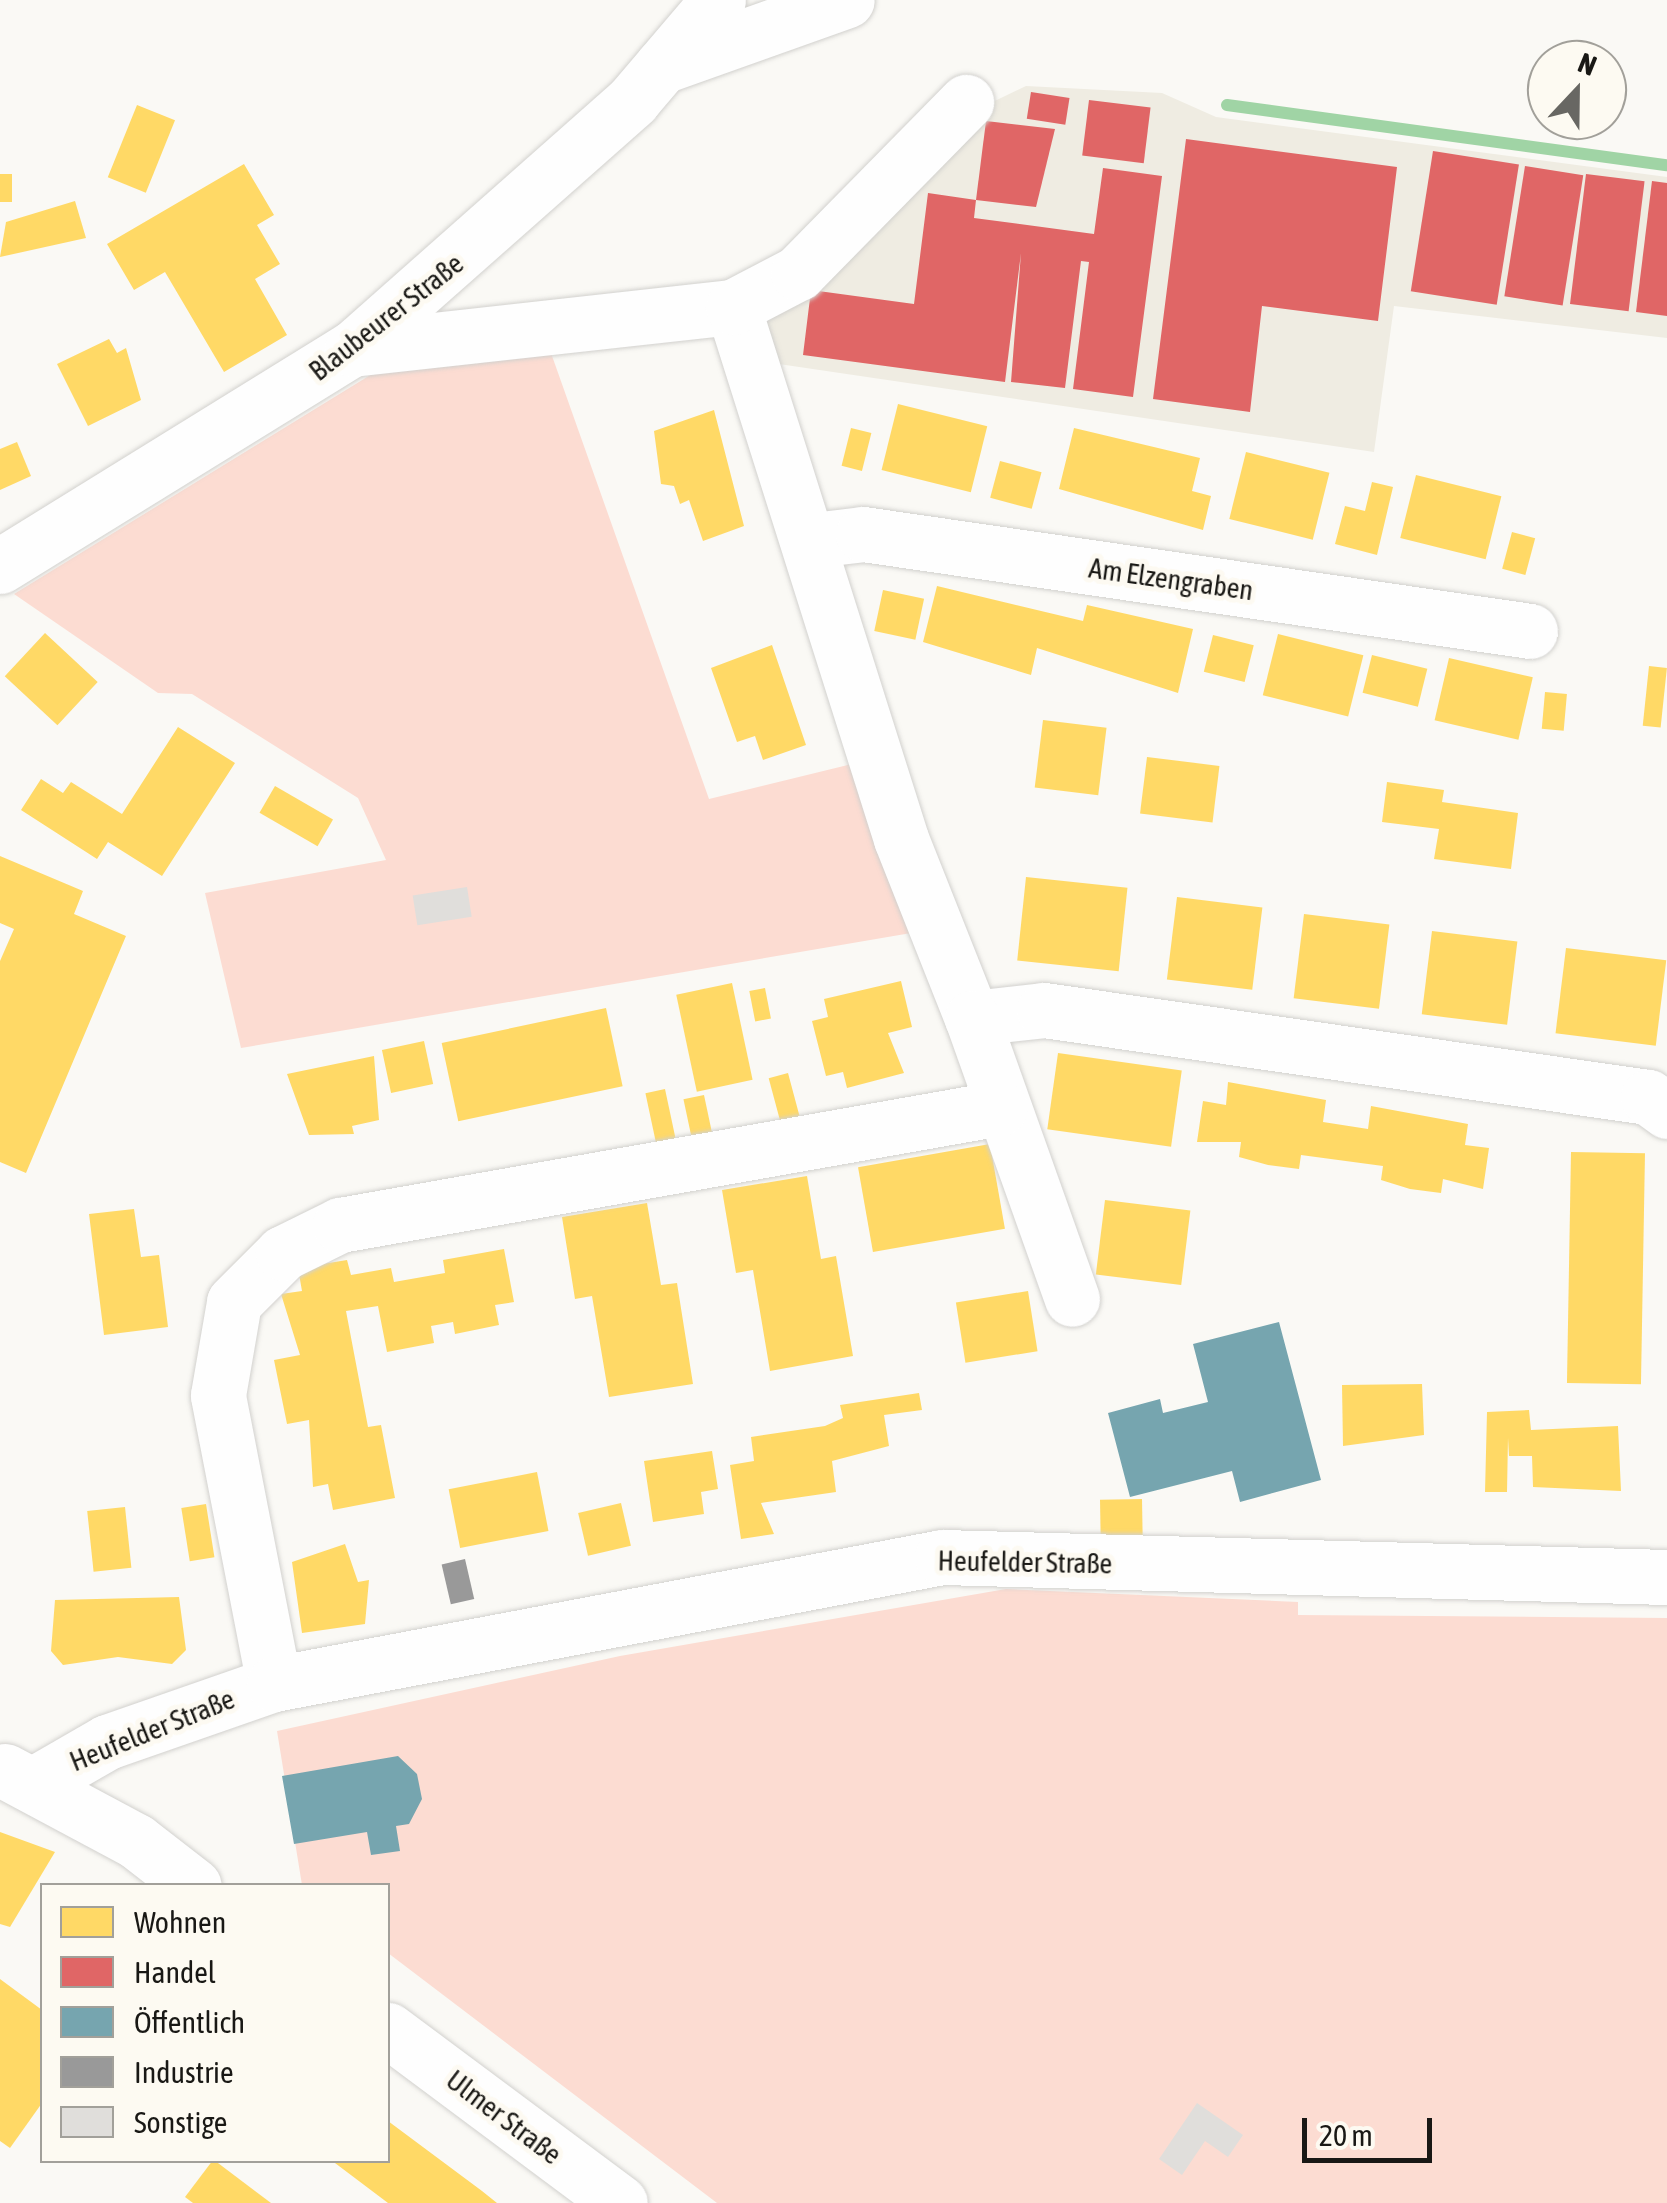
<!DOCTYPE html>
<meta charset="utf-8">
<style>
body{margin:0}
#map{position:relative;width:1667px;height:2203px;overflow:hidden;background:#faf9f5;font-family:"Asap Condensed",sans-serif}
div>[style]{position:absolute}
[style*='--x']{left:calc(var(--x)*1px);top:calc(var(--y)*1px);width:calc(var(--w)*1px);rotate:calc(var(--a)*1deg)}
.built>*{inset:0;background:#efece2}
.green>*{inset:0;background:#fcdcd2}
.homes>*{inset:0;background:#ffd966;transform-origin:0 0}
.shops>*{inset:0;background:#e06666;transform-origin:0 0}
.public>*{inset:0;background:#76a5af}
.industry>*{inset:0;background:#999;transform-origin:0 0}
.stream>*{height:12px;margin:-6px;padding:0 6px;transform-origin:6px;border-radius:6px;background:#a0d4a5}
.building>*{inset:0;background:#e0dedb;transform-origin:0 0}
.roads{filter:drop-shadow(0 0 2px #d2d1ce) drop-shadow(0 0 2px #d2d1ce)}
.minor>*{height:55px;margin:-27.5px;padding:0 27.5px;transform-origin:27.5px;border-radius:27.5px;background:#fefefe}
.major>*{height:55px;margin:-27.5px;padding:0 27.5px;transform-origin:27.5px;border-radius:27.5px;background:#fefefe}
span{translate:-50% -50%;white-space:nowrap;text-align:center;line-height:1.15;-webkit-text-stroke:10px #fdfaf2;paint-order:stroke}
.street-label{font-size:28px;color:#191815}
.legend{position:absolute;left:40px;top:1883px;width:350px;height:280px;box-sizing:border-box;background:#fdfaf2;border:2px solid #a2a09a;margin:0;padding:12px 18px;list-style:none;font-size:30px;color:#191815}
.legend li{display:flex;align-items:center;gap:20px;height:50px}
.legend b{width:50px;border:2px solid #a2a09a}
.north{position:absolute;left:1527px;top:40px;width:100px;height:100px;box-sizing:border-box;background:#fdfaf2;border:2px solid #a2a09a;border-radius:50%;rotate:22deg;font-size:28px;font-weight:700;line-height:40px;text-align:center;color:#191815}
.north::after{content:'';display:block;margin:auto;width:35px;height:45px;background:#686763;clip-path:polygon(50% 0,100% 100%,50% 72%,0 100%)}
.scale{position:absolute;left:1302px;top:2118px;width:130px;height:45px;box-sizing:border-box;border:5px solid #191815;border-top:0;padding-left:12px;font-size:30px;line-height:35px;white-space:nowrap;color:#191815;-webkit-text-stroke:8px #fdfaf2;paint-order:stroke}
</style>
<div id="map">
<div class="built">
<div style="clip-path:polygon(1026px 86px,1162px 93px,1216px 117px,1667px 177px,1667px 338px,1394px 306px,1374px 452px,772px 363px,756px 318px,974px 111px)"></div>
</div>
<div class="green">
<div style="clip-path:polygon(551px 353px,709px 799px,856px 763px,917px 932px,241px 1048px,205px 893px,386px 860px,358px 798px,192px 694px,158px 693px,14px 594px,372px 374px)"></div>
<div style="clip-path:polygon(1006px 1589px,1298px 1602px,1298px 1615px,1667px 1618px,1667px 2203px,717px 2203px,388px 1953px,388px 1886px,302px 1885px,277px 1731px,620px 1656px)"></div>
</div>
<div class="homes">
<div style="left:137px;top:105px;width:41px;height:78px;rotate:22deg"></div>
<div style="clip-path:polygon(244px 164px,274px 215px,257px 225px,280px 264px,255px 279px,287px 335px,224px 372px,165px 272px,134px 290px,107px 244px)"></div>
<div style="left:0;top:174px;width:12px;height:28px"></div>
<div style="clip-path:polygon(75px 201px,86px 238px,0 257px,6px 222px)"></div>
<div style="clip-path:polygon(109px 339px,117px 353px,126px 348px,141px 400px,88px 426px,57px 364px)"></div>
<div style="left:898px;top:404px;width:92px;height:68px;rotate:14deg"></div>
<div style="clip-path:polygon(714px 410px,744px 526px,703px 541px,689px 500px,680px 504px,674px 486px,661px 484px,654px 431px)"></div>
<div style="left:851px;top:428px;width:21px;height:39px;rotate:14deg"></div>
<div style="clip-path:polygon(1074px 428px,1200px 458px,1192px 491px,1211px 496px,1203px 530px,1059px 489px)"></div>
<div style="clip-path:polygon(17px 442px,31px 476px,0 490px,0 449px)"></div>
<div style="left:1246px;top:452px;width:86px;height:69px;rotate:14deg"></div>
<div style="left:1000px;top:461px;width:43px;height:38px;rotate:15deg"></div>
<div style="left:1416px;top:475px;width:88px;height:65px;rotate:14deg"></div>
<div style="clip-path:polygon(1372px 482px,1393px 487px,1377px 555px,1335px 544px,1345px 506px,1365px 511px)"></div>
<div style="left:1512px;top:532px;width:24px;height:38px;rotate:15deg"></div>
<div style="clip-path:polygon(937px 586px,1083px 621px,1087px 605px,1193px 629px,1178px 693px,1037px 648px,1031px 675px,923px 642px)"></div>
<div style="left:883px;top:590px;width:42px;height:42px;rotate:12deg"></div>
<div style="left:45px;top:633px;width:72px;height:59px;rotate:43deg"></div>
<div style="left:1278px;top:634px;width:88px;height:63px;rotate:14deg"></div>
<div style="left:1213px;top:635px;width:42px;height:38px;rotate:14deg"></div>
<div style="clip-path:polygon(772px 645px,806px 745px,763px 760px,755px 736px,737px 742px,711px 668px)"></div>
<div style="left:1372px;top:655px;width:57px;height:39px;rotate:14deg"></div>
<div style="left:1449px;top:658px;width:86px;height:64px;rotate:13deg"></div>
<div style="left:1649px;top:666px;width:18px;height:60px;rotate:6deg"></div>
<div style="left:1545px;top:692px;width:22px;height:37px;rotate:5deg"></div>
<div style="left:1043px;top:720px;width:64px;height:68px;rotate:7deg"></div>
<div style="clip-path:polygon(178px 727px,235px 763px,162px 876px,108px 842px,97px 859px,21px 810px,41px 779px,63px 793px,71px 782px,122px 814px)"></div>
<div style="left:1147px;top:757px;width:73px;height:57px;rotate:7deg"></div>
<div style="clip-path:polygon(1387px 782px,1444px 790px,1442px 802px,1518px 813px,1511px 869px,1434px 859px,1439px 829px,1382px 822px)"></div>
<div style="left:275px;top:786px;width:67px;height:31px;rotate:30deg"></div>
<div style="clip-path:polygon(0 856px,83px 891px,74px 914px,126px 936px,26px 1173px,0 1162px,0 961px,14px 929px,0 923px)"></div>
<div style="left:1026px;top:877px;width:102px;height:84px;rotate:6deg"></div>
<div style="left:1177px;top:897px;width:86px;height:83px;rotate:7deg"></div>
<div style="left:1304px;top:914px;width:86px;height:85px;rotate:7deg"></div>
<div style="left:1432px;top:931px;width:86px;height:84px;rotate:7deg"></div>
<div style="left:1566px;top:948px;width:101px;height:86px;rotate:7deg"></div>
<div style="clip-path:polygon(901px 981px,912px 1027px,888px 1033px,904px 1073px,847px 1088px,843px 1072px,826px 1076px,812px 1021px,828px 1017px,824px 999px)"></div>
<div style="left:732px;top:983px;width:99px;height:57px;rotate:78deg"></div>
<div style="left:765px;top:988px;width:31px;height:16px;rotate:79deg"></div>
<div style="left:606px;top:1008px;width:80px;height:168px;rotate:78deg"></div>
<div style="left:424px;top:1041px;width:44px;height:43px;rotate:78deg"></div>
<div style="left:1058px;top:1053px;width:125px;height:77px;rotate:8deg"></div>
<div style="clip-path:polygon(374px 1056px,379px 1120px,352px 1126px,354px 1134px,309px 1135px,287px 1074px)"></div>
<div style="left:788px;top:1073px;width:47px;height:20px;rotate:75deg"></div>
<div style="clip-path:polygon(1228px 1082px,1326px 1100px,1323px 1122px,1368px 1129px,1371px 1106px,1468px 1124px,1465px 1145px,1489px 1148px,1483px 1189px,1443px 1179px,1441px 1193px,1410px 1189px,1381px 1180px,1383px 1166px,1301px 1155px,1299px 1169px,1268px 1165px,1239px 1157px,1241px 1142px,1197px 1142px,1203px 1101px,1226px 1105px)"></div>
<div style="left:665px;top:1089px;width:53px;height:20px;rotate:78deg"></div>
<div style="left:704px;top:1095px;width:39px;height:21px;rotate:78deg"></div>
<div style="left:990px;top:1144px;width:86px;height:134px;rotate:80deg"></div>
<div style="left:1571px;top:1152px;width:74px;height:231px;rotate:1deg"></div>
<div style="clip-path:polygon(807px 1176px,821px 1259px,836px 1256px,853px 1356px,770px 1371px,753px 1270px,736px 1273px,722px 1190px)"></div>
<div style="left:1105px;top:1200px;width:86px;height:75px;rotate:7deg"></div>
<div style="clip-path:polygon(647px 1203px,661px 1285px,677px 1283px,693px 1384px,609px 1397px,592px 1296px,575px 1299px,562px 1217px)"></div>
<div style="clip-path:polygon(134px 1209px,141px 1257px,159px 1255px,168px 1327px,104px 1335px,89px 1214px)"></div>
<div style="clip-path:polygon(504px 1249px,514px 1302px,495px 1305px,499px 1325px,455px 1334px,453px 1322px,431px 1326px,434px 1343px,387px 1352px,378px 1306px,346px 1311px,368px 1427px,381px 1425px,395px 1498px,333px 1510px,328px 1484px,313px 1487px,309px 1420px,287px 1424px,274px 1360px,300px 1355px,281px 1294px,302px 1291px,298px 1268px,347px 1260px,351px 1275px,391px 1268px,394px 1282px,445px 1273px,443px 1260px)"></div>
<div style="left:1028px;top:1291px;width:61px;height:73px;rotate:81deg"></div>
<div style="clip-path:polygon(1422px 1384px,1424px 1435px,1343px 1446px,1342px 1385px)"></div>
<div style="clip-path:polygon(919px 1393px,922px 1410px,884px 1415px,889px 1446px,832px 1461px,836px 1492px,761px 1503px,774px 1534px,741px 1539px,730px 1465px,754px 1461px,751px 1437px,825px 1426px,843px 1418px,840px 1405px)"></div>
<div style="clip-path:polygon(1529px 1410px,1531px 1430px,1618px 1426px,1621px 1491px,1533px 1487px,1532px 1456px,1509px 1456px,1508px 1438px,1507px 1492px,1485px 1492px,1487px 1412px)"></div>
<div style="clip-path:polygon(712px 1451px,718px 1489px,701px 1492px,704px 1514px,653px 1522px,644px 1461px)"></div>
<div style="left:537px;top:1472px;width:60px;height:90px;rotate:79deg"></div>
<div style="left:1142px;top:1499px;width:43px;height:42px;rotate:89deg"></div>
<div style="left:621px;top:1503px;width:44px;height:44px;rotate:77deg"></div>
<div style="left:206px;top:1504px;width:54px;height:25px;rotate:81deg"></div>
<div style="left:125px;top:1507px;width:61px;height:38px;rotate:84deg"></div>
<div style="clip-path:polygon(345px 1544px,358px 1582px,369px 1580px,365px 1624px,302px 1633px,292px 1562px)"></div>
<div style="clip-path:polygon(179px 1597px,186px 1650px,172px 1664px,118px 1657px,63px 1665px,51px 1651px,55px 1600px)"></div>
<div style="clip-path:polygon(0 1832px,55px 1852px,10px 1927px,0 1924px)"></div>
<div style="clip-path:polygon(0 1979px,42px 2010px,42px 2103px,10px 2148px,0 2141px)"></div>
<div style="clip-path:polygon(388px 2121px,482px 2191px,497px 2203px,388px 2203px,331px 2160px,388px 2160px)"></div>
<div style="clip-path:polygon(213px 2160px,214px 2160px,271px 2203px,193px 2203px,185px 2197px)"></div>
</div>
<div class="shops">
<div style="left:1031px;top:92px;width:39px;height:27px;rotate:9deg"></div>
<div style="left:1089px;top:100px;width:62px;height:56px;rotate:7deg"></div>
<div style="clip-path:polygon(986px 121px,1055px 129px,1036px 207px,976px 200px)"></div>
<div style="clip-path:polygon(1186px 139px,1397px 167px,1378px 321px,1262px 306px,1250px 412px,1153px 399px)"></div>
<div style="left:1433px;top:151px;width:87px;height:142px;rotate:9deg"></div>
<div style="left:1525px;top:166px;width:59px;height:132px;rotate:9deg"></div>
<div style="clip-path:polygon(1103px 168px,1162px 176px,1133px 397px,1073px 389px,1089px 262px,1081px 261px,1065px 388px,1011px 382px,1021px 253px,1005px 382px,803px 355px,811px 290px,914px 304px,928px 193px,976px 200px,974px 218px,1094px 234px)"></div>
<div style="left:1586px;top:174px;width:59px;height:131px;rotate:7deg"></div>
<div style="clip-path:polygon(1652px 181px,1667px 183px,1667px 316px,1636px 312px)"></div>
</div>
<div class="public">
<div style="clip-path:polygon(1279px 1322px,1321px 1480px,1240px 1502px,1232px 1471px,1130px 1497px,1108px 1413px,1160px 1399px,1163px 1413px,1208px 1402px,1193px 1344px)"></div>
<div style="clip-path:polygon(398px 1756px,417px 1774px,422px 1799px,409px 1824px,396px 1826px,400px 1851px,371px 1855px,367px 1832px,294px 1844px,282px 1776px)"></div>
</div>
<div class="industry">
<div style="left:465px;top:1559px;width:41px;height:24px;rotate:77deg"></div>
</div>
<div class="stream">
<div style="--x:1227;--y:105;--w:444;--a:7.8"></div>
</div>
<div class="building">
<div style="left:467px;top:887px;width:30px;height:55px;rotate:81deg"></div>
<div style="clip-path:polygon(1197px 2103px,1243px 2135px,1228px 2157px,1205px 2141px,1182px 2175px,1159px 2159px)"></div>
</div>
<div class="roads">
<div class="minor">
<div style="--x:733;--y:307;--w:558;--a:72.47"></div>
<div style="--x:901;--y:839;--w:193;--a:68.4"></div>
<div style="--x:972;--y:1018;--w:72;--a:-6.3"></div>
<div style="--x:1044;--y:1010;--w:610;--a:8.2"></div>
<div style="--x:1648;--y:1097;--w:24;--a:36"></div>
<div style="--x:352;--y:349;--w:383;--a:-6.3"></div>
<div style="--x:733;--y:307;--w:73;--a:-27.6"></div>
<div style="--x:798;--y:273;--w:240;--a:-45.5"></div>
<div style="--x:813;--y:540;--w:50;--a:-6.8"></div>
<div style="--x:863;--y:534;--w:674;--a:8.27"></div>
<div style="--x:0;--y:566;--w:414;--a:-31.7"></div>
<div style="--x:352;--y:349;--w:375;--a:-41.5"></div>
<div style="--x:633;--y:100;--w:131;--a:-49.6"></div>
<div style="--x:972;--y:1018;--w:298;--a:70.4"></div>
<div style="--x:274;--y:1684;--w:294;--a:-101"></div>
<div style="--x:218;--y:1395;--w:94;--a:-80.2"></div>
<div style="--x:234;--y:1302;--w:69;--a:-45"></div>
<div style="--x:283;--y:1253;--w:64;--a:-26.2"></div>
<div style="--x:340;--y:1225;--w:670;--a:-10.05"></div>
<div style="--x:5;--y:1771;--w:149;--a:28.1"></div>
<div style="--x:136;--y:1841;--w:73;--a:37.8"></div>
<div style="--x:34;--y:1784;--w:84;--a:-29.9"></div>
<div style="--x:107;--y:1742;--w:177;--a:-19.2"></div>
<div style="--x:274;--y:1684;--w:680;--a:-10.76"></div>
<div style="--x:942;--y:1557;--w:725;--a:1.58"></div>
<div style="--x:388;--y:2030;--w:289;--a:36.7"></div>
</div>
<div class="major">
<div style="--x:662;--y:66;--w:196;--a:-19.6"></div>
</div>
</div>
<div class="street-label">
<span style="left:386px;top:317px;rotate:-38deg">Blaubeurer Straße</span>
<span style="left:1171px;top:579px;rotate:8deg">Am Elzengraben</span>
<span style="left:1025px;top:1562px;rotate:1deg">Heufelder Straße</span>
<span style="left:152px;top:1730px;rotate:-22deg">Heufelder Straße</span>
<span style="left:504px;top:2117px;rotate:37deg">Ulmer Straße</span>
</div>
<ul class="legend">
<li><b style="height:28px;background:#ffd966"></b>Wohnen</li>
<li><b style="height:28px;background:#e06666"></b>Handel</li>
<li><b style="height:28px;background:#76a5af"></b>Öffentlich</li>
<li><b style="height:28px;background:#999"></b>Industrie</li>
<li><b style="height:28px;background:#e0dedb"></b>Sonstige</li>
</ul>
<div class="north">N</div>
<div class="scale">20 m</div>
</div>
